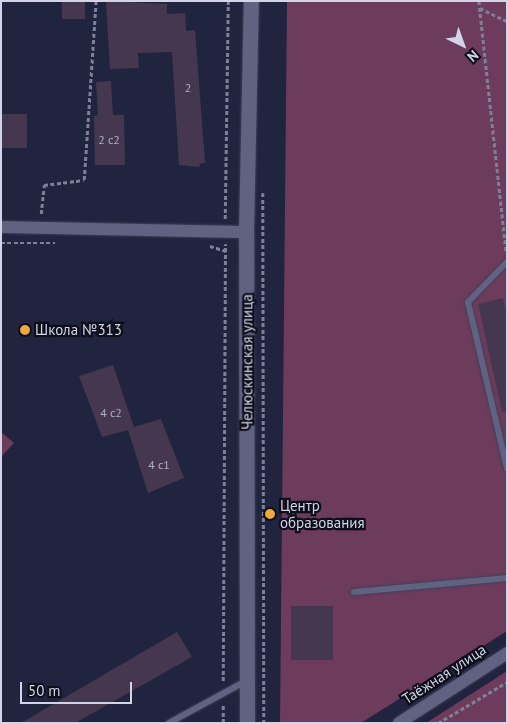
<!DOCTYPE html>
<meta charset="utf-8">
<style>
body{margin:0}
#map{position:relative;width:508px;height:724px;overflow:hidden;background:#21243e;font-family:"PT Sans",sans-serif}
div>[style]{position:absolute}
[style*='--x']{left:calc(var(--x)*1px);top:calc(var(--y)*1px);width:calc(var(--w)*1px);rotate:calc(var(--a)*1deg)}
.green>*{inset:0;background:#6d3b5c}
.building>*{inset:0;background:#463751;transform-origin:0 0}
.path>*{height:2.5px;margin-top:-1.25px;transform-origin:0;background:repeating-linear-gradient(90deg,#7e8096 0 4px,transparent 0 6.5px)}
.roads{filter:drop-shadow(0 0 1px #3f4057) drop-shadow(0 0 1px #3f4057)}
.service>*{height:6px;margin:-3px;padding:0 3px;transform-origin:3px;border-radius:3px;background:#5f6281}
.minor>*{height:12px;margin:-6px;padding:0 6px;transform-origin:6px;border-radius:6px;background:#5f6281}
.tertiary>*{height:15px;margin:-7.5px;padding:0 7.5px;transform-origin:7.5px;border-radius:7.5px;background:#5f6281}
.dots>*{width:14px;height:14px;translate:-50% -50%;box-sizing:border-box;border:2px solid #0d0e1a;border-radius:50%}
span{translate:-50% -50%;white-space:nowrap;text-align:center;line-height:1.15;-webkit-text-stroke:4.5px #0d0e1a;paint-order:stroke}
.number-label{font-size:12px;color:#b0aec2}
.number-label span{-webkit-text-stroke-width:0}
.poi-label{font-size:15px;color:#d3d5e7}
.left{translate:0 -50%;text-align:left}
.street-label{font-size:15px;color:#d3d5e7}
.frame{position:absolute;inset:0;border:2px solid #d3d5e7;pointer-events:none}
.north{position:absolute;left:438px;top:20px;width:50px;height:50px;-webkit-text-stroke:4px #0d0e1a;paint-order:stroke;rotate:138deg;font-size:14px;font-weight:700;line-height:20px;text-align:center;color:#d3d5e7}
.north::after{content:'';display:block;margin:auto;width:18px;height:22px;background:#d3d5e7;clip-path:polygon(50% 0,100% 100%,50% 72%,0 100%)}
.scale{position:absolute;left:20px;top:682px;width:112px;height:22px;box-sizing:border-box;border:2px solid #d3d5e7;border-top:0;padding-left:6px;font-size:15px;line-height:18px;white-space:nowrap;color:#d3d5e7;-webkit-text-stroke:4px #0d0e1a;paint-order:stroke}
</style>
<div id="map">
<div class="green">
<div style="clip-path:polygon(287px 1px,507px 1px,507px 631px,361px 723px,280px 723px)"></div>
<div style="clip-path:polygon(1px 432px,14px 443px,1px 457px)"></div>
<div style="clip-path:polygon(507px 671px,507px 723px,426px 723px)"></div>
</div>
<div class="building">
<div style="left:62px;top:1px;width:23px;height:18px"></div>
<div style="clip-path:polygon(106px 1px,167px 4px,167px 14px,185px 13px,186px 31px,195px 30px,205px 163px,199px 164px,200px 167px,179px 165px,172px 52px,138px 53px,139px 68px,110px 69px)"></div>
<div style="clip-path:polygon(111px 81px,113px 115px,124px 115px,125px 165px,95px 165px,94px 116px,98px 115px,96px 82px)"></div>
<div style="left:1px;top:114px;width:26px;height:34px"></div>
<div style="clip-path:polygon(503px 298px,507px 316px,507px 411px,502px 412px,478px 304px)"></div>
<div style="clip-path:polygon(113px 365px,134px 427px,161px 419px,184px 478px,148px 493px,128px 430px,102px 437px,79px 376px)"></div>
<div style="left:291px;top:606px;width:42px;height:54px"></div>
<div style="clip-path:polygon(177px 632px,192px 657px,75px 723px,21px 723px)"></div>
</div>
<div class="path">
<div style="--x:479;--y:1;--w:251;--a:83.8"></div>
<div style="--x:480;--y:8;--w:30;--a:26"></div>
<div style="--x:263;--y:193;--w:530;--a:89.89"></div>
<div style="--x:41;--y:214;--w:29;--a:-84"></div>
<div style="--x:44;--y:185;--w:40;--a:-7.1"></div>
<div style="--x:84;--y:180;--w:179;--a:-86.2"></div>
<div style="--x:225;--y:219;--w:218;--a:-89.2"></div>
<div style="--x:1;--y:243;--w:54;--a:0"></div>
<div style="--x:210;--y:246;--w:17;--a:17"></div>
<div style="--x:223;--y:681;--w:437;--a:-89.7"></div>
<div style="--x:223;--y:723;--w:19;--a:-90"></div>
<div style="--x:438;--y:723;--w:80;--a:-30.7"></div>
</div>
<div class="roads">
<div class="service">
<div style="--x:507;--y:262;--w:56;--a:134.3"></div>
<div style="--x:468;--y:302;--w:171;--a:76.8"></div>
<div style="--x:354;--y:592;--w:154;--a:-5.2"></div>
<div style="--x:169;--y:723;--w:88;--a:-28.6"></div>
</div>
<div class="minor">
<div style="--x:1;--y:227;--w:245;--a:1.2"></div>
<div style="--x:399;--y:723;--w:129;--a:-32.9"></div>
</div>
<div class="tertiary">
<div style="--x:247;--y:723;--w:491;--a:-90.1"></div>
<div style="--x:246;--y:232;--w:231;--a:-88.8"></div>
</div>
</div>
<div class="dots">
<div style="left:25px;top:330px;background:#eea83c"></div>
<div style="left:270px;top:514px;background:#eea83c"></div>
</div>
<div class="number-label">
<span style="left:188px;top:88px">2</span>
<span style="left:109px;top:140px">2 с2</span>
<span style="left:111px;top:413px">4 с2</span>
<span style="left:159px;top:465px">4 с1</span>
</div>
<div class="poi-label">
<span class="left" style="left:35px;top:330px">Школа №313</span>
<span class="left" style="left:280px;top:514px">Центр<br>образования</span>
</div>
<div class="street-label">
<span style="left:247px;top:362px;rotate:-90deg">Челюскинская улица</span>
<span style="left:444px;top:674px;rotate:-33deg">Таёжная улица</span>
</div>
<div class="frame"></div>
<div class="north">N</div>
<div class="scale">50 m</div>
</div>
